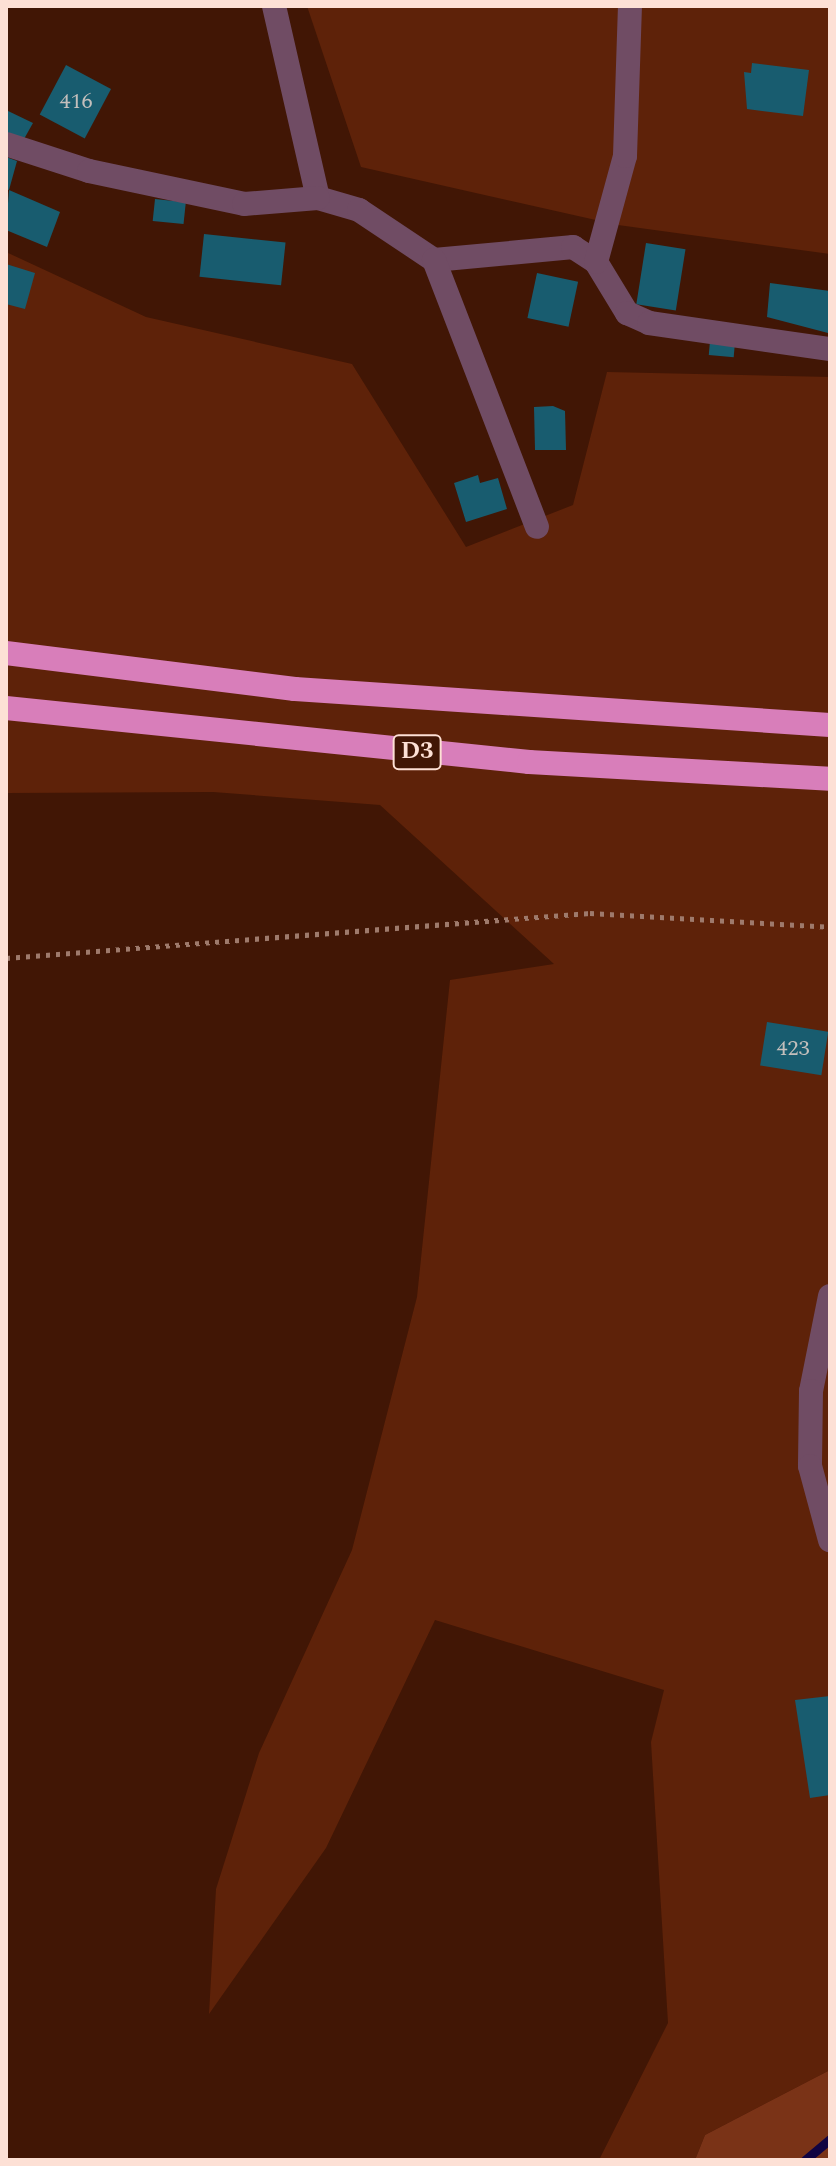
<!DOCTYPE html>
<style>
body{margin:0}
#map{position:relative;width:836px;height:2166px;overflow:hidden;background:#411605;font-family:Spectral,serif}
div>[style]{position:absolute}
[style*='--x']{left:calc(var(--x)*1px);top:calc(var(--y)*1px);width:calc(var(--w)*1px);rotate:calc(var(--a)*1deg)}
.green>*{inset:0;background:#5e2209}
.forest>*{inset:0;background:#7a3317}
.stream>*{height:9px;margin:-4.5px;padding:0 4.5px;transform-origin:4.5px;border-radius:4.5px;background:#110442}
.building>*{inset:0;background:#185c6f;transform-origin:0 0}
.path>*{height:5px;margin-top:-2.5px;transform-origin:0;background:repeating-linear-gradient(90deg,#9e7a6c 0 4px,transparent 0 10px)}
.street>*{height:24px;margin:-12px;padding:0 12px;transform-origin:12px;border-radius:12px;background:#704c64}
.highway>*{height:24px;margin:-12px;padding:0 12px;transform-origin:12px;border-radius:12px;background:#d87eba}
span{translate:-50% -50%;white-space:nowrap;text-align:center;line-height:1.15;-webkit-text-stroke:8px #411605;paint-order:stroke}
.number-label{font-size:22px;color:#c4bfbc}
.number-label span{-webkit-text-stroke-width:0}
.shield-label span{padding:2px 6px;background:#411605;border:2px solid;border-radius:6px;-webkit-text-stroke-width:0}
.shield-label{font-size:24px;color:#fde0d5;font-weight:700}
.frame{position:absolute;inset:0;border:8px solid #fde0d5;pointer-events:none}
</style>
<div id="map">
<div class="green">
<div style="clip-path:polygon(307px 6px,830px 6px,830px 254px,618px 225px,361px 167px)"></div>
<div style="clip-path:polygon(6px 252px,146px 317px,352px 364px,466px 547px,573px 505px,607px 372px,830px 377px,830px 2070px,705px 2135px,695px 2160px,599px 2160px,668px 2023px,651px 1742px,664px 1690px,435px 1620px,326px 1848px,209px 2014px,216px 1889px,259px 1753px,352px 1550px,417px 1297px,450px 980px,554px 964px,380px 805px,213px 792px,6px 793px)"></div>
</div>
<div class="forest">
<div style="clip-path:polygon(830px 2070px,830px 2160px,695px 2160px,705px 2135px)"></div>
</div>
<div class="stream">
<div style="--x:805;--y:2160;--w:33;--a:-40"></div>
</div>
<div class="building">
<div style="clip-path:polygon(752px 63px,809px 70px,803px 116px,747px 109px,744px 72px,751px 73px)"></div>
<div style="left:66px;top:65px;width:51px;height:56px;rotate:28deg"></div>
<div style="clip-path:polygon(6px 110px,33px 123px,24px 139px,6px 133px)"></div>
<div style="clip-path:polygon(6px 157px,17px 161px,9px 190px,6px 189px)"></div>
<div style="clip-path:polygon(9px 190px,60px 212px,47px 247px,6px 230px)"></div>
<div style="left:155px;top:199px;width:31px;height:22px;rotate:6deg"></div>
<div style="left:204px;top:234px;width:82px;height:43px;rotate:6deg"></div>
<div style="left:646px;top:243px;width:40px;height:62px;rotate:9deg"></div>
<div style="clip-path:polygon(6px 264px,35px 273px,25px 309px,6px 304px)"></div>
<div style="left:537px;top:273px;width:42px;height:46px;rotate:12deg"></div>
<div style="clip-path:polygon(770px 283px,830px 291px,828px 333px,767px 317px)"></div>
<div style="left:710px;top:341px;width:25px;height:14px;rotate:5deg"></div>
<div style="clip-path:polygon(553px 406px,565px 411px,566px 450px,535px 450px,534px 407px)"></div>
<div style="clip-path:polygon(478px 475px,480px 483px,498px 478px,507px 509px,466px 522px,454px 483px)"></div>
<div style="left:767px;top:1022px;width:62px;height:44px;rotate:9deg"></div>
<div style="clip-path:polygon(830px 1696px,830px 1795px,810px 1798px,795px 1700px)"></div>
</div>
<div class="path">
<div style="--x:6;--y:958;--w:586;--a:-4.41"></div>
<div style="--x:590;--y:913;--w:240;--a:3.3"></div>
</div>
<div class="street">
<div style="--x:274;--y:6;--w:197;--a:77.1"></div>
<div style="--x:318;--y:198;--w:43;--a:16.3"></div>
<div style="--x:359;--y:210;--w:90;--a:33.7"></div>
<div style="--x:434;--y:260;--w:140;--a:-5.3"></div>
<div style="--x:573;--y:247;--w:27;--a:33"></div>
<div style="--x:596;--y:262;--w:60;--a:58.7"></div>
<div style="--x:627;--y:313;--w:24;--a:24"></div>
<div style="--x:649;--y:323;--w:183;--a:8.2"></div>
<div style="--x:6;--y:144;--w:87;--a:18"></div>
<div style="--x:89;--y:171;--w:158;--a:12"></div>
<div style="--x:244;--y:204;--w:74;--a:-4.6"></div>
<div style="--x:434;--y:260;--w:286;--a:68.9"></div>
<div style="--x:596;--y:262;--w:110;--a:-74.7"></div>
<div style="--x:625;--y:156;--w:150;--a:-88.1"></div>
<div style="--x:830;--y:1296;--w:97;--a:101.3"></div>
<div style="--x:811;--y:1391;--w:75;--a:90.8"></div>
<div style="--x:810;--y:1466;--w:77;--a:74.9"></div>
</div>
<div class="highway">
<div style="--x:6;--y:653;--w:291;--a:7.1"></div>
<div style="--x:295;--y:689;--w:536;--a:3.85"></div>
<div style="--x:6;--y:708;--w:526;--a:5.89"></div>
<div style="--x:529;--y:762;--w:301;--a:3.2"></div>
</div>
<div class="number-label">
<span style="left:76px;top:102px">416</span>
<span style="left:793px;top:1049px">423</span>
</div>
<div class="shield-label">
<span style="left:417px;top:752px">D3</span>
</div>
<div class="frame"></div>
</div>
